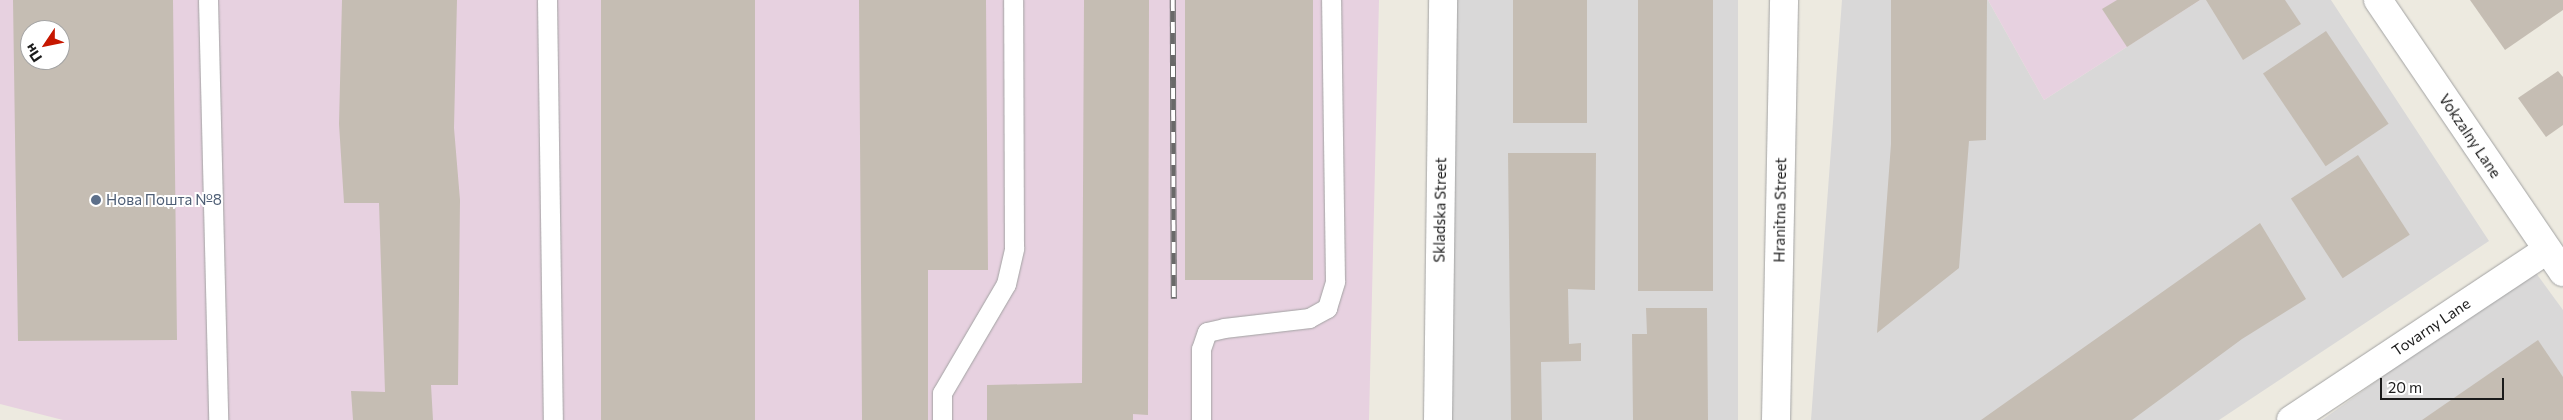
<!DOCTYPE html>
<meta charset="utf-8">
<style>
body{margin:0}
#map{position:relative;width:2563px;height:420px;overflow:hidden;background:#edeae0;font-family:Commissioner,sans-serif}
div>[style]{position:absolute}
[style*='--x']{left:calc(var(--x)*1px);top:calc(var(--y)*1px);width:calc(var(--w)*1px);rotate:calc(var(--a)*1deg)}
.residential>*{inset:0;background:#d9d8d8;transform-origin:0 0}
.industrial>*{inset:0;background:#e7d1e0}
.building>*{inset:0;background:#c5bdb3;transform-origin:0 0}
.roads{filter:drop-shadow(0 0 1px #a2a2a2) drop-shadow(0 0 1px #a2a2a2)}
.service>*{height:19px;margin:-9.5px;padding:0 9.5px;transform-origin:9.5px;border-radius:9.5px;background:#fff}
.minor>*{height:28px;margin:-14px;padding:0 14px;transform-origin:14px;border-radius:14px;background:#fff}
.rail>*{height:5.5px;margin-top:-2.75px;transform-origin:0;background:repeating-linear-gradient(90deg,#fff 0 11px,#696969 0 22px);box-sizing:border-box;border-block:1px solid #696969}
.dots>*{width:14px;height:14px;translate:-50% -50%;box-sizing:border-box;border:2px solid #fff;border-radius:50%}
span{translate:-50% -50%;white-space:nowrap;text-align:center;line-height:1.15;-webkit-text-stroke:4px #fff;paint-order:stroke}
.street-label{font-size:15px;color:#1b1b1b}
.service-label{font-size:15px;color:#4e5e75}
.left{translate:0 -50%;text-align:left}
.north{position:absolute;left:20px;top:20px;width:50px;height:50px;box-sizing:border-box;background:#fff;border:1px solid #a4a4a4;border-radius:50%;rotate:236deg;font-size:14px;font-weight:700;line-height:20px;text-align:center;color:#1b1b1b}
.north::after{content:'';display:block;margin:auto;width:18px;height:22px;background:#c61700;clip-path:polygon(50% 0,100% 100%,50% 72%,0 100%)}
.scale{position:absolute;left:2380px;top:378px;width:124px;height:22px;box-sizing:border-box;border:2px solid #1b1b1b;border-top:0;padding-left:6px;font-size:15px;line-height:18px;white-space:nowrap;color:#1b1b1b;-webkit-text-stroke:4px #fff;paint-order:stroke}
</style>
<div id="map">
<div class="residential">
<div style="left:1451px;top:0;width:287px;height:420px"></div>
<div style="clip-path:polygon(1842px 0,1988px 0,2044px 100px,2200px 0,2331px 0,2489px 241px,2219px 420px,1811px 420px)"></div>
<div style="clip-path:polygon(2533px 269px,2563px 310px,2563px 420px,2322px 420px)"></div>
</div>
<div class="industrial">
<div style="clip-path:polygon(evenodd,0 0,1379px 0,1369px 420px,63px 420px,0 404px,0 0,30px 30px,60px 30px,60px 60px,30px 60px,30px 30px)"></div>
<div style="clip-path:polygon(1988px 0,2200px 0,2044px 100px)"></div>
</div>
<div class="building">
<div style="clip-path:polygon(evenodd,13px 0,173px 0,177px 340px,18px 341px,13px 0,30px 30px,60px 30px,60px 60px,30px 60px,30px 30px)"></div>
<div style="clip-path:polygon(342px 0,457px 0,454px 128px,460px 200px,458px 385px,431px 385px,433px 420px,353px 420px,351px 391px,385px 392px,379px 203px,344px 203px,339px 124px)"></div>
<div style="left:601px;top:0;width:154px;height:420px"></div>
<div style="clip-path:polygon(859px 0,986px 0,988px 270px,928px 270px,928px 420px,862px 420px)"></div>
<div style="clip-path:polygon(1084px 0,1149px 0,1148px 415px,1133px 414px,1133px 420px,987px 420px,987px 385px,1082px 383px)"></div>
<div style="left:1185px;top:0;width:128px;height:280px"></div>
<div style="left:1513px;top:0;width:74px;height:123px"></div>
<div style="left:1638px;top:0;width:75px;height:291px"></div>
<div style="clip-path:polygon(1891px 0,1987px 0,1986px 140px,1969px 141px,1959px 268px,1877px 333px,1891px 144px)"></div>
<div style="clip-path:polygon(2117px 0,2200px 0,2127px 47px,2102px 9px)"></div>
<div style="clip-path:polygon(2206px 0,2285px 0,2301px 24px,2243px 60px)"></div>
<div style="clip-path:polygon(2470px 0,2563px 0,2563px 10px,2505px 50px)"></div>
<div style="left:2326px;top:31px;width:112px;height:76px;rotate:56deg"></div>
<div style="clip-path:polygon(2558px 71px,2563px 77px,2563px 125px,2546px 137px,2518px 98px)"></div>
<div style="clip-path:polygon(1508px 153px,1596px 153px,1595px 290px,1568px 289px,1569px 344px,1581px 343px,1581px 361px,1541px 362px,1542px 420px,1511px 420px)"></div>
<div style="left:2358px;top:155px;width:95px;height:80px;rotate:57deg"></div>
<div style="clip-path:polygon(2260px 223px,2306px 299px,2242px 339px,2132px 420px,1981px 420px)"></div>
<div style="clip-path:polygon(1646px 308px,1707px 308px,1708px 420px,1633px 420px,1632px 334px,1647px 334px)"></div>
<div style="clip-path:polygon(2538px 340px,2563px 377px,2563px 420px,2422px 420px)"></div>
</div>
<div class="roads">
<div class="service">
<div style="--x:208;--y:0;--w:420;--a:88.6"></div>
<div style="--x:547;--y:0;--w:420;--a:89.2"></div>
<div style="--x:942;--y:420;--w:27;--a:-90"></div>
<div style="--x:942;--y:393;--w:126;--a:-59.6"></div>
<div style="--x:1006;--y:284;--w:37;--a:-77"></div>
<div style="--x:1014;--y:248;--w:248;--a:-90.2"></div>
<div style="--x:1201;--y:420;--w:71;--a:-90"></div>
<div style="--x:1201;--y:349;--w:18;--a:-71"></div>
<div style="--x:1207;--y:332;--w:17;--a:-13"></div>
<div style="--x:1224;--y:328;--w:86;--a:-6.7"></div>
<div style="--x:1309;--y:318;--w:21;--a:-29"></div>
<div style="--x:1327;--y:308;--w:28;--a:-73"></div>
<div style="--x:1335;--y:281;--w:281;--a:-90.8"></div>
</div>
<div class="minor">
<div style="--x:2378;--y:0;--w:329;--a:55.8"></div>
<div style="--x:1438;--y:420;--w:420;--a:-89.3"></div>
<div style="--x:1776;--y:420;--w:420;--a:-88.9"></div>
<div style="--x:2291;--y:420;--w:307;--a:-33.6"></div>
</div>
</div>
<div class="rail">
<div style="--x:1173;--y:0;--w:299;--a:89.8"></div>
</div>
<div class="dots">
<div style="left:96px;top:200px;background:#5c6f8a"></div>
</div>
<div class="street-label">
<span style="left:2470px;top:136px;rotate:56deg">Vokzalny Lane</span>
<span style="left:1440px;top:210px;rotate:-89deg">Skladska Street</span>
<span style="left:1780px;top:210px;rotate:-89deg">Hranitna Street</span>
<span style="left:2431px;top:327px;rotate:-34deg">Tovarny Lane</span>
</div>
<div class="service-label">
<span class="left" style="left:106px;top:200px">Нова Пошта №8</span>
</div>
<div class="north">Пн</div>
<div class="scale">20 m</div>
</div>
